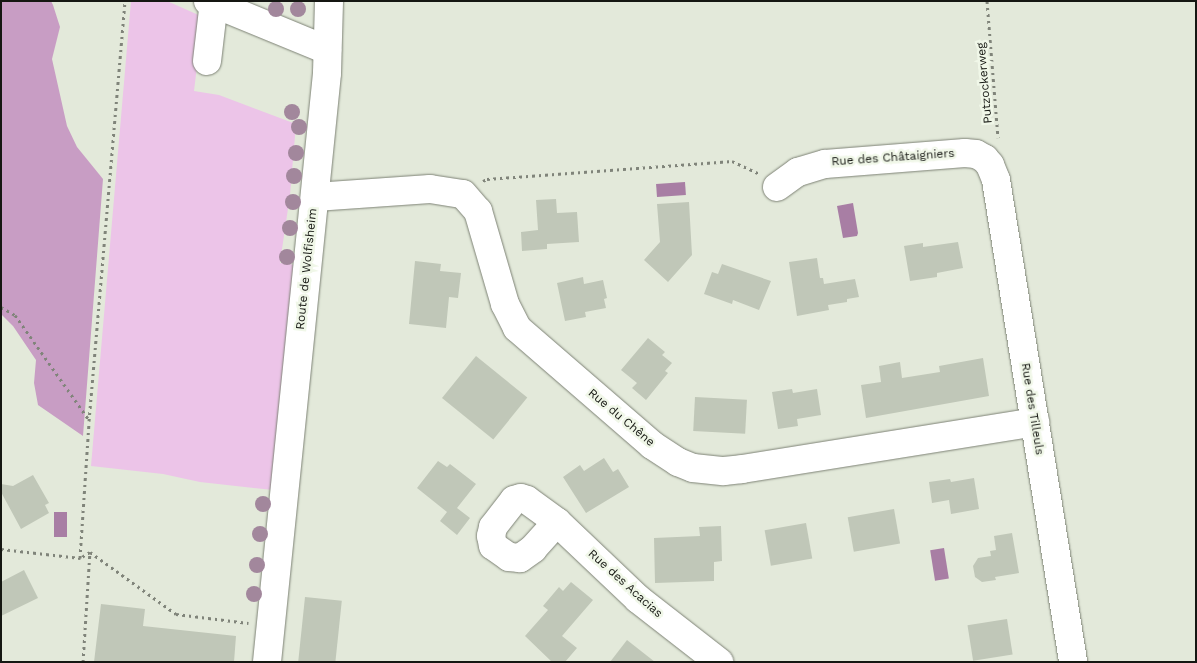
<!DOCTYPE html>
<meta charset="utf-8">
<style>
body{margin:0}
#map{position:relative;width:1197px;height:663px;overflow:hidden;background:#e3e9da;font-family:"Work Sans",sans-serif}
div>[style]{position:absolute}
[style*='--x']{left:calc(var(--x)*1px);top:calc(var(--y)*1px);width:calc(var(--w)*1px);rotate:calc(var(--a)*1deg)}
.green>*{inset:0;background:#ecc4e8}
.forest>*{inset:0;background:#c89dc4}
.water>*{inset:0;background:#a87ea4;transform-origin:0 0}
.building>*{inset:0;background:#c0c7b8;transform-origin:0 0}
.path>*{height:3px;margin-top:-1.5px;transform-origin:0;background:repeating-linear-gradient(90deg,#80847a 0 2.5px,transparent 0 6.5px)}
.roads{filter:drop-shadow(0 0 1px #7d8275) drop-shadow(0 0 1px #7d8275)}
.minor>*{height:28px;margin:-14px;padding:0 14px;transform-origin:14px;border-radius:14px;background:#fff}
.major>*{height:28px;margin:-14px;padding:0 14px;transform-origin:14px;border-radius:14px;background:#fff}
.trees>*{width:16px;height:16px;margin:-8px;border-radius:50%;background:#a2879c}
span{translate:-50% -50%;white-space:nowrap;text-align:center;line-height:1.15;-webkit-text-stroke:5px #f0f7e8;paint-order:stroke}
.street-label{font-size:12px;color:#151712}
.frame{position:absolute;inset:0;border:2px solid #151712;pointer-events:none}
</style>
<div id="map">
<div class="green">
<div style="clip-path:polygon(131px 1px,167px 1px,203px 17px,194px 91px,219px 95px,296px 124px,290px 195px,280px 263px,297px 265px,273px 490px,200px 482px,163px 474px,91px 466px)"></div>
</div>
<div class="forest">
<div style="clip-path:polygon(1px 1px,51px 1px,53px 5px,60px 27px,52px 59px,67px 126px,77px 147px,103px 179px,83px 436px,38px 405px,34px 383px,36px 360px,13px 326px,1px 314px)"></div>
</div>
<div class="water">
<div style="left:685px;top:182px;width:13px;height:29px;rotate:86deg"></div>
<div style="clip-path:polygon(853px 203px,858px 233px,857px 236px,843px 238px,837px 206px)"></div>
<div style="left:54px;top:512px;width:13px;height:25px"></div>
<div style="left:944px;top:548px;width:31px;height:14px;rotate:81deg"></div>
</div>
<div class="building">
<div style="clip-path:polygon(556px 199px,557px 213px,577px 212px,579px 242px,547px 244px,547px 249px,522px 251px,521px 232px,538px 230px,536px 200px)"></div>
<div style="clip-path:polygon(689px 202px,692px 255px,668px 282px,644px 260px,660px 242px,657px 204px)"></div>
<div style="clip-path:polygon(958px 242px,963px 268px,937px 273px,937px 277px,910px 281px,904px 246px,923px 243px,923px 247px)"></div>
<div style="clip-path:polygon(817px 258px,820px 278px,823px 278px,824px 284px,855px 279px,859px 297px,847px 299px,847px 302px,828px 305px,829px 310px,797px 316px,789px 262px)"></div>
<div style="clip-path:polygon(415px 261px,441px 264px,440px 271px,461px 273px,458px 298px,449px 297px,446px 328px,409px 324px)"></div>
<div style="clip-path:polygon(722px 264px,771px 281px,759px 310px,733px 300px,732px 304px,704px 294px,712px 272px,718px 274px)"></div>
<div style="clip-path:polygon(583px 277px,584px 284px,603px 280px,607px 298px,604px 299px,606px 308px,585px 312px,586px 317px,565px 321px,557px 283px)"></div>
<div style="clip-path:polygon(648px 338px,665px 352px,662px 355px,672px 363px,665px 371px,668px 373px,646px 400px,632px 388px,637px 383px,621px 370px)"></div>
<div style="left:476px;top:356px;width:66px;height:54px;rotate:39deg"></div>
<div style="clip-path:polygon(983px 358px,989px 396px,866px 418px,861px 385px,881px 382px,879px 366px,900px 362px,902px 378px,940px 372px,939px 366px)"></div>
<div style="clip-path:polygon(792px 389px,793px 393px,817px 389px,821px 415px,797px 419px,798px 426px,778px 429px,772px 392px)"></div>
<div style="left:695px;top:397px;width:52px;height:34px;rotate:3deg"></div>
<div style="clip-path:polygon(604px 458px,613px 472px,618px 469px,629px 487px,586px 513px,563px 477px,580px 465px,584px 471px)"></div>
<div style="clip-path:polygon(438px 461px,447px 467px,450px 464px,476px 484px,457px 508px,470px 518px,457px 535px,440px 521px,447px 512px,417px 488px)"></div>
<div style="clip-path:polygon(33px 475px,49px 503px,45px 505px,49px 513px,21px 529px,1px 492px,1px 484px,13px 486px)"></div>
<div style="clip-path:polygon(974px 478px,979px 509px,951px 514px,949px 500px,932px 503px,929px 482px,950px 479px,951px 482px)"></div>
<div style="left:894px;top:509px;width:35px;height:47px;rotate:80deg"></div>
<div style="left:806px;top:523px;width:36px;height:42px;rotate:80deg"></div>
<div style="clip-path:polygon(721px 526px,722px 561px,714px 562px,714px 581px,655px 583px,654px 538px,700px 536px,699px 527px)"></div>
<div style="clip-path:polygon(1012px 533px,1019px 573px,995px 577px,996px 580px,982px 582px,975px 577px,973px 566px,978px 558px,991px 556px,990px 551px,996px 550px,994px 536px)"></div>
<div style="clip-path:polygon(24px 570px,38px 598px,1px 616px,1px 582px)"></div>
<div style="clip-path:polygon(571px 582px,593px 600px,562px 636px,577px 648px,565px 662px,552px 662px,525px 636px,548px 610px,543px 606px,559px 587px,563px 591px)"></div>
<div style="left:305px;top:597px;width:37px;height:65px;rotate:6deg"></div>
<div style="clip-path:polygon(101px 604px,145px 609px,143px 626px,236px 636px,234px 662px,94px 662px)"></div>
<div style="left:1007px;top:619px;width:36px;height:40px;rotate:81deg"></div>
<div style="clip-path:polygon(627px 640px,655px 662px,610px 662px)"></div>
</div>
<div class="path">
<div style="--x:987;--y:1;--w:137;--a:85.4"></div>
<div style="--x:483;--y:181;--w:4;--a:-27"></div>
<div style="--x:487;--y:179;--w:246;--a:-4.2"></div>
<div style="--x:732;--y:161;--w:31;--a:25"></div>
<div style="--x:1;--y:307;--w:16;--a:30"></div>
<div style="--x:15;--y:315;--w:128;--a:54.8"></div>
<div style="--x:1;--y:549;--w:80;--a:6.5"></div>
<div style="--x:90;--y:552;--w:106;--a:35.8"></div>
<div style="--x:176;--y:614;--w:73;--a:7.1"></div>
<div style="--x:83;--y:662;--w:110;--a:-86.4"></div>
<div style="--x:90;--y:552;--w:12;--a:149"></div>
<div style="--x:80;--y:558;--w:137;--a:-86.2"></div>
<div style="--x:89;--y:421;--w:422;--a:-85.1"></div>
</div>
<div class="roads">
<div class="minor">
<div style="--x:208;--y:1;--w:129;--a:22.4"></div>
<div style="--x:207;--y:61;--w:60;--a:-83.3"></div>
<div style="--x:777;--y:187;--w:26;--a:-36"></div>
<div style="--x:798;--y:172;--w:28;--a:-17"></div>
<div style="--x:825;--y:164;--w:140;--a:-4.5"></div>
<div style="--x:965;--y:153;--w:11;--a:5"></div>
<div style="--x:976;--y:154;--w:10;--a:29"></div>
<div style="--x:985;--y:159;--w:8;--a:50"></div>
<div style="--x:990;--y:165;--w:16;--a:68"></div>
<div style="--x:996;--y:180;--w:488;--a:80.9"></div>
<div style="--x:315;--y:197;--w:115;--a:-4"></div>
<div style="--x:430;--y:189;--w:33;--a:9"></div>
<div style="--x:463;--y:194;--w:23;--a:49"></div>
<div style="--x:478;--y:211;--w:97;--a:73.8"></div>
<div style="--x:505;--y:304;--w:27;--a:63"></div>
<div style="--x:517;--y:328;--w:179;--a:40.9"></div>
<div style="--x:652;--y:445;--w:31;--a:33"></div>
<div style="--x:678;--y:462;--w:16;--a:22"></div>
<div style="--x:693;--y:468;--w:31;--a:6"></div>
<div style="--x:724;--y:471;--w:18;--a:-6"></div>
<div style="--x:742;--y:469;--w:297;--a:-9.1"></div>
<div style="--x:557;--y:522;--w:36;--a:132"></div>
<div style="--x:533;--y:549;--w:16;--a:145"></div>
<div style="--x:520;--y:558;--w:11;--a:-175"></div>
<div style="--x:509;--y:557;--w:19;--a:-145"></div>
<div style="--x:493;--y:546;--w:10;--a:-101"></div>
<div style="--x:491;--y:536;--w:9;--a:-77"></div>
<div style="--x:493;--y:527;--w:34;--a:-52"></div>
<div style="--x:514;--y:500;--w:7;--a:-16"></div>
<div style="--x:521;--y:498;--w:6;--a:18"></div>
<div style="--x:527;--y:500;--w:37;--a:36"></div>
<div style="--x:557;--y:522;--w:112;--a:43.5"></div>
<div style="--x:638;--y:599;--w:103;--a:37.9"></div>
</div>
<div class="major">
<div style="--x:267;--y:662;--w:592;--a:-84.18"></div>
<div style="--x:327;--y:73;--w:72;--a:-88.4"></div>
</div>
</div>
<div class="trees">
<div style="left:276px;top:9px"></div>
<div style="left:298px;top:9px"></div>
<div style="left:292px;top:112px"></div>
<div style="left:299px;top:127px"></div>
<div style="left:296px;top:153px"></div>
<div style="left:294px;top:176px"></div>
<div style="left:293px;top:202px"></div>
<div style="left:290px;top:228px"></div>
<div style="left:287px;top:257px"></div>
<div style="left:263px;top:504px"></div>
<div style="left:260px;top:534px"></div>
<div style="left:257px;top:565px"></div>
<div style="left:254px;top:594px"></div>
</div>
<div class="street-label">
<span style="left:985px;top:83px;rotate:-95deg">Putzockerweg</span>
<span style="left:893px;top:158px;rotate:-4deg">Rue des Châtaigniers</span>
<span style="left:307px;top:269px;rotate:-84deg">Route de Wolfisheim</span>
<span style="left:1032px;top:409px;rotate:81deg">Rue des Tilleuls</span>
<span style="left:621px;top:418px;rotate:40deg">Rue du Chêne</span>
<span style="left:625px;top:584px;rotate:42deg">Rue des Acacias</span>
</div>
<div class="frame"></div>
</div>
